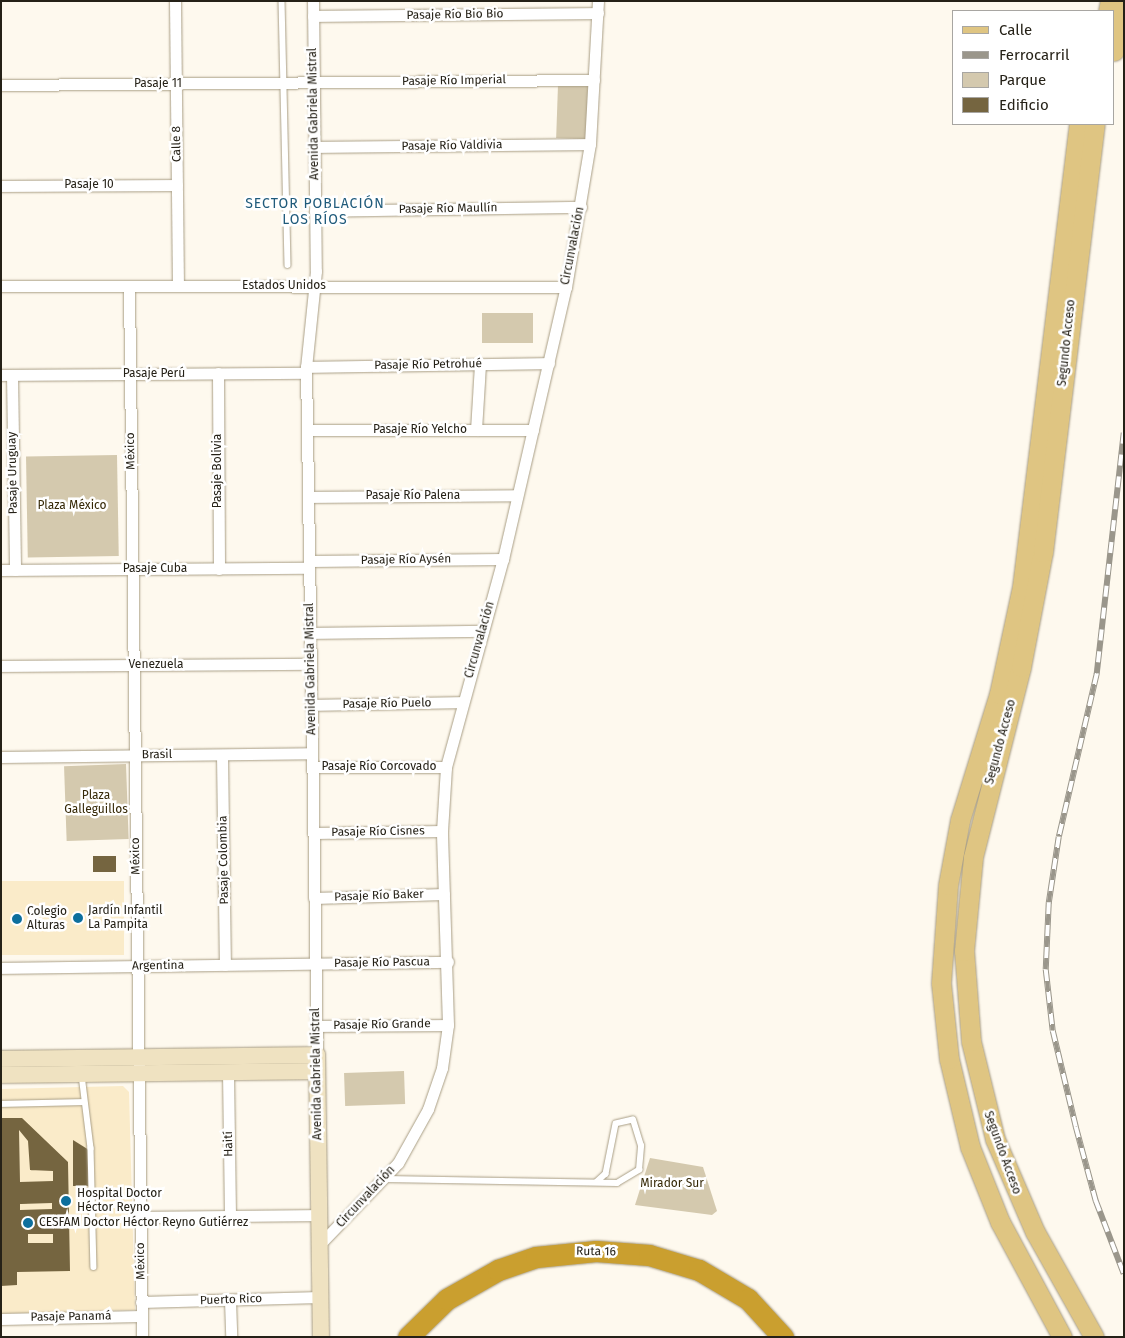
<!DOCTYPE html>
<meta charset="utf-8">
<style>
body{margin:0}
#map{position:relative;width:1125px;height:1338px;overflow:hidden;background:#fef9ee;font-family:"Fira Sans",sans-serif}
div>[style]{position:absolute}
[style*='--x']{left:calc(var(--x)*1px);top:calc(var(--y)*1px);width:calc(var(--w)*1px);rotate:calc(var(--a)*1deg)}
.built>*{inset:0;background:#faebc9;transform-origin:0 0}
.green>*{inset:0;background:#d4c9ae;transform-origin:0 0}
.building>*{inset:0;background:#756540;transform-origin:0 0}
.roads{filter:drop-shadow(0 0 1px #a99e85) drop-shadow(0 0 1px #a99e85)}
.lane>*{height:5.5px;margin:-2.75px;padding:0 2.75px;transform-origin:2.75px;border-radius:2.75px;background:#fff}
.street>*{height:11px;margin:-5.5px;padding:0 5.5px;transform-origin:5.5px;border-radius:5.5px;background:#fff}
.secondary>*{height:16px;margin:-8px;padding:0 8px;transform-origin:8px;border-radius:8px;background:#efe2c1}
.primary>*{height:19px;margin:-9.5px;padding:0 9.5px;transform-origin:9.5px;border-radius:9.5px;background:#dfc582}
.highway>*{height:21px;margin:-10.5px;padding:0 10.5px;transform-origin:10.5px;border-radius:10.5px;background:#ca9f2f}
.rail>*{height:5.5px;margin-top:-2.75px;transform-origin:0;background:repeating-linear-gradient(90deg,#fff 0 11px,#9a968b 0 22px);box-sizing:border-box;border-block:1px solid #9a968b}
.dots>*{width:14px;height:14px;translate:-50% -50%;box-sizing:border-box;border:2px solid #fff;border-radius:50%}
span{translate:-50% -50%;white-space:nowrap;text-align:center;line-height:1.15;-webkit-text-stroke:5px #fff;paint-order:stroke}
.street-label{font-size:12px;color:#252117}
.park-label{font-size:12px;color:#362907}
.poi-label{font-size:12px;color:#252117}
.left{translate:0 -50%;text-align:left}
.neighbourhood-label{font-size:14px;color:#205b7b;letter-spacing:1px}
.frame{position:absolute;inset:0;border:2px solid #252117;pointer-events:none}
.legend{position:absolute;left:952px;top:10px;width:162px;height:115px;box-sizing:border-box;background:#fff;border:1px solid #a8a6a2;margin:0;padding:6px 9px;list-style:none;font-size:15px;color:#252117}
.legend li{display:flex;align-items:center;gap:10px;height:25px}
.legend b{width:25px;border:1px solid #a8a6a2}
</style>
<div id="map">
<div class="built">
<div style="left:124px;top:881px;width:74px;height:123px;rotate:90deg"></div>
<div style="clip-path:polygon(123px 1086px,129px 1092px,135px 1310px,1px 1314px,1px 1089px)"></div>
</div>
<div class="green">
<div style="left:558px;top:85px;width:30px;height:53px;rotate:2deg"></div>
<div style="left:533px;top:313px;width:30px;height:51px;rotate:90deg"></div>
<div style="left:117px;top:455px;width:101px;height:91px;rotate:89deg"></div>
<div style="left:126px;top:764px;width:75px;height:62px;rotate:88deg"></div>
<div style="left:404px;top:1071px;width:33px;height:60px;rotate:88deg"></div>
<div style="clip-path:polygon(650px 1158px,703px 1167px,717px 1211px,712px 1215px,635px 1205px)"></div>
</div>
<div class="building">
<div style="left:93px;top:856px;width:23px;height:16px"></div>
<div style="clip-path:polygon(evenodd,1px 1118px,22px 1118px,68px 1162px,70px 1271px,17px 1272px,17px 1285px,1px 1286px,1px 1118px,19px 1130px,28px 1141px,30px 1170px,53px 1171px,53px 1181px,20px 1182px,19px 1130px,1px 1118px,52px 1203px,52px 1209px,20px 1210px,20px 1204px,52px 1203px,1px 1118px,28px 1234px,53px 1234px,53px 1243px,28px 1243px,28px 1234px)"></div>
<div style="clip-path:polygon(73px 1140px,89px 1150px,89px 1186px,73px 1186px)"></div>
</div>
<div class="roads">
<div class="lane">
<div style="--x:282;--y:1;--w:264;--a:88.7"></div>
<div style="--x:82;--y:1075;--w:74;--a:83"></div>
<div style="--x:91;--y:1148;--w:119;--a:88.6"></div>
<div style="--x:1;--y:1104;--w:82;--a:-1.4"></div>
<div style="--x:385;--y:1179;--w:232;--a:1"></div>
<div style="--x:617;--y:1183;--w:26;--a:-31"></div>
<div style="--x:639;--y:1170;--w:24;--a:-85"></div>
<div style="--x:641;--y:1146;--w:27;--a:-107"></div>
<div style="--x:633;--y:1120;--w:17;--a:167"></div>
<div style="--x:616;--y:1124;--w:51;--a:101.3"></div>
<div style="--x:606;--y:1174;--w:12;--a:138"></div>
</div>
<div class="street">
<div style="--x:175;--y:1;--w:285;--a:89.4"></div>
<div style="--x:313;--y:1;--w:270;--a:89.4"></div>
<div style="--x:316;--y:271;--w:97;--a:95.9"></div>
<div style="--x:306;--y:367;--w:688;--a:89.08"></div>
<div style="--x:313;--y:16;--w:285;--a:-0.6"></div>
<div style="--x:1;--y:85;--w:593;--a:-0.48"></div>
<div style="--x:314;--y:147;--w:276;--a:-0.6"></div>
<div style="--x:1;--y:186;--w:176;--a:-0.3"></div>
<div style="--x:315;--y:211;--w:266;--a:-0.9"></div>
<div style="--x:1;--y:286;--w:565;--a:0.1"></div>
<div style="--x:129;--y:286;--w:1051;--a:89.29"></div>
<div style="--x:306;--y:367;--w:243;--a:-0.9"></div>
<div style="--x:218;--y:373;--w:196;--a:89.7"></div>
<div style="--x:1;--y:375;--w:305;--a:-0.4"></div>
<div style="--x:12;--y:375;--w:195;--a:89.1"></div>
<div style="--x:307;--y:430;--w:226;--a:0"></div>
<div style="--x:476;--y:430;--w:66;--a:-86.5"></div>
<div style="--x:308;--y:497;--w:209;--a:-0.5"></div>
<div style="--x:309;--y:561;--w:194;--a:-0.6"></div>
<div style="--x:1;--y:570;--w:308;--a:-0.4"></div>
<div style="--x:310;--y:633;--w:173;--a:-0.7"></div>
<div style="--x:1;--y:666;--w:310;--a:-0.4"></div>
<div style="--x:311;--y:705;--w:151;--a:-1.1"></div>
<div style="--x:222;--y:755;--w:210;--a:89.2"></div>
<div style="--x:1;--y:757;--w:311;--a:-0.7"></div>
<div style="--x:313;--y:767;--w:133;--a:0"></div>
<div style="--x:314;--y:833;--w:128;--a:-0.9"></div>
<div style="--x:314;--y:898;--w:130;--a:-1.8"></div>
<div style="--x:1;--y:968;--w:447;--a:-0.8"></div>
<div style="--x:316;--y:1026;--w:132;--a:-0.4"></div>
<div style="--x:228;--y:1072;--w:144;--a:89.2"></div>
<div style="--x:140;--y:1217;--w:179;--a:-0.6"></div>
<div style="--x:320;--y:1244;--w:112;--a:-46.1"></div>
<div style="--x:398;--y:1163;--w:62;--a:-60.9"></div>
<div style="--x:428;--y:1109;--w:43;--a:-71.1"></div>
<div style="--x:442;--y:1068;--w:43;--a:-82.1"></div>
<div style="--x:448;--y:1025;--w:194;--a:-91.8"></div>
<div style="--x:442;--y:831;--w:64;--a:-86.4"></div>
<div style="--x:446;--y:767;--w:216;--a:-74.7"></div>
<div style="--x:503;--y:559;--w:279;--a:-77"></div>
<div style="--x:566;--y:287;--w:145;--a:-80.5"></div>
<div style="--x:590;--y:144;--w:143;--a:-86.8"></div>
<div style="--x:230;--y:1300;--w:37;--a:88"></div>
<div style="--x:141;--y:1302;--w:179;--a:-1.6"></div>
<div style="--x:1;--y:1319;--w:140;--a:-1.2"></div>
</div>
<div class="secondary">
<div style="--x:1;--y:1059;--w:316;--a:-0.7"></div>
<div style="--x:317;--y:1055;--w:282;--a:89.2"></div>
<div style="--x:1;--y:1075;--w:316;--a:-0.7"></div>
</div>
<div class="primary">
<div style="--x:1108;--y:11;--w:10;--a:-79"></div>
<div style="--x:1114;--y:51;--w:44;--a:-76.9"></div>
<div style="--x:1062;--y:1337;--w:131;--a:-118.3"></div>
<div style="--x:1000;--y:1222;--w:81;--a:-111.8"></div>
<div style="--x:970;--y:1147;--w:90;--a:-103.4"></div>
<div style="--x:949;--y:1059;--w:76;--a:-96"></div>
<div style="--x:941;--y:983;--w:98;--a:-85.9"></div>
<div style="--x:948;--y:885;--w:66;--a:-79.5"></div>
<div style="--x:960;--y:820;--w:132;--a:-72.8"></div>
<div style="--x:999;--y:694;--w:109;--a:-77.9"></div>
<div style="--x:1022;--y:587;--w:466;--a:-83"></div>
<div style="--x:1094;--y:1337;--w:120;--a:-119.3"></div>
<div style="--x:1035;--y:1232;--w:101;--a:-113.3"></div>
<div style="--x:995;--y:1139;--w:101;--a:-103.8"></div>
<div style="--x:971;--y:1041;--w:90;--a:-94.4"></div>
<div style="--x:964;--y:951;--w:94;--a:-84.5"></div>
<div style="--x:973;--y:857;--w:196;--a:-75.8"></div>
<div style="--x:1021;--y:667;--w:117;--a:-79.2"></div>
<div style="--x:1043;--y:552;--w:431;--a:-83.1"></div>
</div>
<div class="highway">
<div style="--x:408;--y:1337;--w:54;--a:-44.3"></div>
<div style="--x:447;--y:1299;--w:59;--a:-29.6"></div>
<div style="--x:498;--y:1270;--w:40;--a:-18.9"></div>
<div style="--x:536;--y:1257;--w:60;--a:-5.7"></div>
<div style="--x:596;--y:1251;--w:53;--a:4.3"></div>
<div style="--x:649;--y:1255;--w:52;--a:16.7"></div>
<div style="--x:699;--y:1270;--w:57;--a:30.6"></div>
<div style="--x:748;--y:1299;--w:52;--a:47.4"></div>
</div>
</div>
<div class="rail">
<div style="--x:1124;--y:433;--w:243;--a:96.4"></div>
<div style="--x:1097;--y:674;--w:167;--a:103.1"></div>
<div style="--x:1059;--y:837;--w:67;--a:98.6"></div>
<div style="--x:1049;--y:903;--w:67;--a:92.6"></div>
<div style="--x:1046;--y:970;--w:61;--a:83.5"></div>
<div style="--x:1053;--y:1031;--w:99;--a:76.5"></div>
<div style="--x:1076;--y:1127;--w:77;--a:74.9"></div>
<div style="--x:1096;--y:1201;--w:78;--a:69"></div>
</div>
<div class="dots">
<div style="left:78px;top:918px;background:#0d6f9d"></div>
<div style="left:17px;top:919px;background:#0d6f9d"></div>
<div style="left:66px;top:1201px;background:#0d6f9d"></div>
<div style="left:28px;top:1223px;background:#0d6f9d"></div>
</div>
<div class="street-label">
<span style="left:455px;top:15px;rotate:-1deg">Pasaje Río Bio Bio</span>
<span style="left:454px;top:81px;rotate:-1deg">Pasaje Río Imperial</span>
<span style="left:158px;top:84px">Pasaje 11</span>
<span style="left:314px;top:114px;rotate:-91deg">Avenida Gabriela Mistral</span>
<span style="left:177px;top:144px;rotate:-91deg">Calle 8</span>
<span style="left:452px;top:146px;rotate:-1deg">Pasaje Río Valdivia</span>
<span style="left:89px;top:185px">Pasaje 10</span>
<span style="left:448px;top:209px;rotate:-1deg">Pasaje Río Maullín</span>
<span style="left:573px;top:246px;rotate:-79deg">Circunvalación</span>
<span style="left:284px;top:286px">Estados Unidos</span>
<span style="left:1067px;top:343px;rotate:-84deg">Segundo Acceso</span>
<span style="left:428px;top:365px;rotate:-1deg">Pasaje Río Petrohué</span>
<span style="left:154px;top:374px">Pasaje Perú</span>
<span style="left:420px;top:430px">Pasaje Río Yelcho</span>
<span style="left:131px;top:451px;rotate:-91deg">México</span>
<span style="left:218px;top:471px;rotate:-90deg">Pasaje Bolivia</span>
<span style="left:13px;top:473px;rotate:-91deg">Pasaje Uruguay</span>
<span style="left:413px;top:496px">Pasaje Río Palena</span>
<span style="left:406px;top:560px;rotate:-1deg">Pasaje Río Aysén</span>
<span style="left:155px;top:569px">Pasaje Cuba</span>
<span style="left:480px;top:640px;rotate:-74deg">Circunvalación</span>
<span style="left:156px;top:665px">Venezuela</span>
<span style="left:311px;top:669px;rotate:-91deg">Avenida Gabriela Mistral</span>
<span style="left:387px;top:704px;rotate:-1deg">Pasaje Río Puelo</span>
<span style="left:1001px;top:742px;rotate:-75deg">Segundo Acceso</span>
<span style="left:157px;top:755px;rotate:-1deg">Brasil</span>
<span style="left:379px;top:767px">Pasaje Río Corcovado</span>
<span style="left:378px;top:832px;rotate:-1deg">Pasaje Río Cisnes</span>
<span style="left:136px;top:856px;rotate:-91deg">México</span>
<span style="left:224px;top:860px;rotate:-91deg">Pasaje Colombia</span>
<span style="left:379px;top:896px;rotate:-2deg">Pasaje Río Baker</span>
<span style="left:382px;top:963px;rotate:-1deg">Pasaje Río Pascua</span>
<span style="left:158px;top:966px;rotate:-1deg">Argentina</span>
<span style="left:382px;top:1025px;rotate:-1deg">Pasaje Río Grande</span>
<span style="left:317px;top:1074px;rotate:-91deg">Avenida Gabriela Mistral</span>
<span style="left:229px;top:1144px;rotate:-91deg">Haití</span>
<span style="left:1002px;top:1153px;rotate:70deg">Segundo Acceso</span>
<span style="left:366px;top:1197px;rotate:-47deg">Circunvalación</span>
<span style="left:596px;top:1252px;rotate:1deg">Ruta 16</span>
<span style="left:141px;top:1261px;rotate:-91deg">México</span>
<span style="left:231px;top:1300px;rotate:-2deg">Puerto Rico</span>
<span style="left:71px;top:1317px;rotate:-1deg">Pasaje Panamá</span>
</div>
<div class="park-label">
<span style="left:72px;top:506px">Plaza México</span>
<span style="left:96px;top:803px">Plaza<br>Galleguillos</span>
<span style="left:672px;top:1184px">Mirador Sur</span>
</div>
<div class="poi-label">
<span class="left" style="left:88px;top:918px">Jardín Infantil<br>La Pampita</span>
<span class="left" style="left:27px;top:919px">Colegio<br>Alturas</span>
<span class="left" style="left:77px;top:1201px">Hospital Doctor<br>Héctor Reyno</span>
<span class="left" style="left:39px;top:1223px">CESFAM Doctor Héctor Reyno Gutiérrez</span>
</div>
<div class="neighbourhood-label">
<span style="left:315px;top:212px">SECTOR POBLACIÓN<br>LOS RÍOS</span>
</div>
<div class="frame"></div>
<ul class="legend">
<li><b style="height:6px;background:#dfc582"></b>Calle</li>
<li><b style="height:6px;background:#9a968b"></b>Ferrocarril</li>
<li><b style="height:14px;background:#d4c9ae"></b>Parque</li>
<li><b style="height:14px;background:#756540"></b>Edificio</li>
</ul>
</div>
